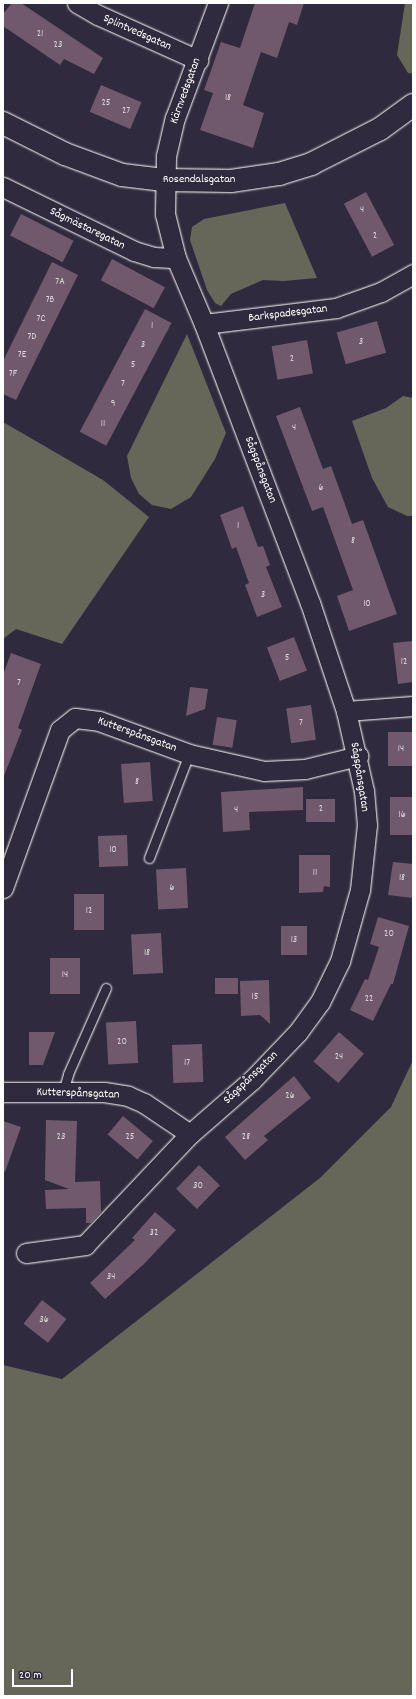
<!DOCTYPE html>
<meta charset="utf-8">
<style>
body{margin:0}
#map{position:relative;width:416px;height:1699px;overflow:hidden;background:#2f2a3d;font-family:Dekko,sans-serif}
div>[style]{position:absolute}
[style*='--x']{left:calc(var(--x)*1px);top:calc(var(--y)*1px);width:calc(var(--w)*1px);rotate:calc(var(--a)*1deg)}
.green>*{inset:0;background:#666758}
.building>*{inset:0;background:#70596c;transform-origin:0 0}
.roads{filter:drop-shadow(0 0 1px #fff) drop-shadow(0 0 1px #fff)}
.lane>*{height:9px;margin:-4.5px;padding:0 4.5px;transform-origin:4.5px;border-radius:4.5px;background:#2f2a3d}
.street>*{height:19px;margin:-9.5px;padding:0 9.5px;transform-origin:9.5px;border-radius:9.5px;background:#2f2a3d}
.secondary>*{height:22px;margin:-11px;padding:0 11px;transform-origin:11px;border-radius:11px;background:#2f2a3d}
span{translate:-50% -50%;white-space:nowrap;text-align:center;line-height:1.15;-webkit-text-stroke:3px #2f2a3d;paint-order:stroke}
.number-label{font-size:10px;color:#dbd6da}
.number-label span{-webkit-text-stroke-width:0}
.street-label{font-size:12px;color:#fff}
.frame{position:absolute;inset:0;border:4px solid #fff;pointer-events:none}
.scale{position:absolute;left:12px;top:1669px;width:61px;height:18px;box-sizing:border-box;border:2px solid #fff;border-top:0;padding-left:5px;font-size:12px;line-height:14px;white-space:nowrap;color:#fff;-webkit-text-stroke:3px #2f2a3d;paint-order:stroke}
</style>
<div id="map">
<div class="green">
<div style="clip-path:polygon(405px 3px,413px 3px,413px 74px,408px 73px,397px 55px)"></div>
<div style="clip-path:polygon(285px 203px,317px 278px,284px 281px,263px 280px,231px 294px,221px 306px,215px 303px,207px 290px,190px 240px,192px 227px,204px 219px)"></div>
<div style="clip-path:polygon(187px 334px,226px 433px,215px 459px,191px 497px,171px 509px,152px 505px,139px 494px,131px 478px,127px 456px)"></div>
<div style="clip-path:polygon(403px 396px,413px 398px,413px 516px,407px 516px,388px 507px,372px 478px,352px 421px,386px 408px)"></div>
<div style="clip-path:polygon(3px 422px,103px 480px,149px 517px,62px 644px,16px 629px,3px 639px)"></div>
<div style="clip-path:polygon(413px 1060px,413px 1696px,3px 1696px,3px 1365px,62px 1379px,320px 1178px,391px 1107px)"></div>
</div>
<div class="building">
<div style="clip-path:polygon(12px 3px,21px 3px,103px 58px,94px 74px,64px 59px,60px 65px,3px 26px,3px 14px)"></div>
<div style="clip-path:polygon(255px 3px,304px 3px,297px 25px,289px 22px,277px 58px,261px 52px,243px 105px,264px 113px,253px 148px,200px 130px,213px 93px,204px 90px,221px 42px,240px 48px)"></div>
<div style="left:101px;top:85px;width:44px;height:29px;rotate:23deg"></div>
<div style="left:366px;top:192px;width:60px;height:25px;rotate:62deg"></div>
<div style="left:21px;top:214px;width:59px;height:24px;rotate:27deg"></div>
<div style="left:112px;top:259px;width:60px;height:24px;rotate:28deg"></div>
<div style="clip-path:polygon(52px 262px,78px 275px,16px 400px,3px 394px,3px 361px)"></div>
<div style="left:145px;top:309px;width:30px;height:139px;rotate:28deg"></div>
<div style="left:377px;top:321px;width:33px;height:42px;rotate:74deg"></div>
<div style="left:307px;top:340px;width:34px;height:36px;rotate:80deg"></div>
<div style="clip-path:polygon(300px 407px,323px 469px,331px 466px,352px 524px,363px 520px,397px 614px,349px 631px,337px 596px,353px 590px,323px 507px,312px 511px,276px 416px)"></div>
<div style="clip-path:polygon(243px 506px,258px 547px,263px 546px,270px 565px,266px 567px,282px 607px,257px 617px,245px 585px,249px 583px,236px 547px,232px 549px,220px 515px)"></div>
<div style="left:294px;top:637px;width:36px;height:29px;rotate:69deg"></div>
<div style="clip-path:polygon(413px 641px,413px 682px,398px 684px,393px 643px)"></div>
<div style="clip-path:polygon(11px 653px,41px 664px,18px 728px,22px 730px,4px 776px,3px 675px)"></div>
<div style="clip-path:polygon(190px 687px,208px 689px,205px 709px,186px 716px)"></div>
<div style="left:311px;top:705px;width:35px;height:25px;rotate:82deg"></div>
<div style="left:217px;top:717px;width:20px;height:28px;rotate:9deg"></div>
<div style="left:413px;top:732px;width:34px;height:25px;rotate:90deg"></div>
<div style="left:150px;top:762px;width:39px;height:29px;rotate:86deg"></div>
<div style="clip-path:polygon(303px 787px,303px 810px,249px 812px,250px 830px,223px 832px,221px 792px)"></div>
<div style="left:390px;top:797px;width:23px;height:38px"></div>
<div style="left:335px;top:799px;width:23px;height:29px;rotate:90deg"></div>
<div style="left:127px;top:835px;width:31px;height:29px;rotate:88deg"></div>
<div style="clip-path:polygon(299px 855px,330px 855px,330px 887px,324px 886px,323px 892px,299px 893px)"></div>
<div style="clip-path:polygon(393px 862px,413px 864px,413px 898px,388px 895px)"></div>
<div style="left:186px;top:868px;width:40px;height:30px;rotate:87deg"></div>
<div style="left:74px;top:894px;width:30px;height:36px"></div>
<div style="clip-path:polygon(378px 917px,409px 926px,393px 984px,391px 984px,373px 1021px,350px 1010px,365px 979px,368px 980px,379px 947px,370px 944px)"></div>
<div style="left:281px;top:926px;width:26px;height:29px"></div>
<div style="left:161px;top:933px;width:40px;height:30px;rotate:87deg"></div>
<div style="left:50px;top:958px;width:30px;height:36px"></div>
<div style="left:215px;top:978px;width:23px;height:16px"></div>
<div style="clip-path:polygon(269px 980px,270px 1024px,260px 1015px,241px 1016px,240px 981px)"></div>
<div style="left:136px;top:1021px;width:42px;height:30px;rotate:87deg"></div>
<div style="clip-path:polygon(29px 1032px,55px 1032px,43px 1065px,29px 1065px)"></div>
<div style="left:339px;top:1032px;width:33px;height:39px;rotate:41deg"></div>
<div style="left:202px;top:1044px;width:38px;height:30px;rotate:88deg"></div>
<div style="clip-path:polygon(294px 1076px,311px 1098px,264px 1136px,268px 1140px,245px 1160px,225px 1137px)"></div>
<div style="left:123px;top:1116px;width:39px;height:24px;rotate:40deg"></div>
<div style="clip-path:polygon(46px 1120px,77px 1121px,75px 1182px,100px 1181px,101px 1212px,91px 1223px,86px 1223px,86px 1208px,46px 1209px,45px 1190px,69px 1189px,45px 1180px)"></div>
<div style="clip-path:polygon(3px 1121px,21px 1127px,5px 1172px,3px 1171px)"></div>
<div style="left:199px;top:1165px;width:29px;height:33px;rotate:44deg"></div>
<div style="clip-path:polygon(155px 1212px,176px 1230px,144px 1264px,105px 1299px,90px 1283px,135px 1240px,132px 1238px)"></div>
<div style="left:42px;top:1300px;width:31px;height:30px;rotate:38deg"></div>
</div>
<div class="roads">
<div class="lane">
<div style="--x:149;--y:858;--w:111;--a:-69"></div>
<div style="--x:63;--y:1092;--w:19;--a:-74"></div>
<div style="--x:68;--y:1074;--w:94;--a:-66.2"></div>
</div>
<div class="street">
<div style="--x:77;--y:3;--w:24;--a:30"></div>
<div style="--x:98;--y:15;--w:110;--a:24.2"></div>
<div style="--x:3;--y:187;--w:146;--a:26"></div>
<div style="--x:134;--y:251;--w:21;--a:17"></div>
<div style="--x:154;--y:257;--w:22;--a:3"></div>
<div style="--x:204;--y:324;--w:133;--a:-6.9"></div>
<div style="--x:336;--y:308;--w:48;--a:-19.6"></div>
<div style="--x:381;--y:292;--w:37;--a:-29"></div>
<div style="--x:346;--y:711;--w:67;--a:-4.3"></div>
<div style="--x:3;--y:888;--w:168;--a:-70.2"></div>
<div style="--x:60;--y:730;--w:19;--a:-39"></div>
<div style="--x:75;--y:718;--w:24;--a:7"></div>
<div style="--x:99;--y:721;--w:96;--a:20.1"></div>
<div style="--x:189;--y:754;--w:77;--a:12.8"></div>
<div style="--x:264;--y:771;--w:41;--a:-2.8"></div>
<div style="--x:305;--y:769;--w:55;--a:-13.8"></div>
<div style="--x:3;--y:1092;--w:101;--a:0"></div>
<div style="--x:104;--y:1092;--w:24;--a:9"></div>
<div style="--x:128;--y:1096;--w:17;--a:24"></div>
<div style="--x:144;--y:1103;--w:55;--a:34"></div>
<div style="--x:26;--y:1253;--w:60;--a:-7.7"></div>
<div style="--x:85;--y:1245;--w:153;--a:-46.6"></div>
<div style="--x:190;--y:1134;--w:82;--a:-41.1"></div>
<div style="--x:252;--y:1080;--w:66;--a:-46.2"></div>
<div style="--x:298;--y:1032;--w:37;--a:-54"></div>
<div style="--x:320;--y:1002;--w:46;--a:-64"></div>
<div style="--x:340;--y:961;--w:74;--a:-74.3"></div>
<div style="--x:360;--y:890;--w:65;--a:-83.9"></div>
<div style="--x:367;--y:825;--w:34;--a:-95"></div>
<div style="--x:364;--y:791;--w:82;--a:-102.7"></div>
<div style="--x:346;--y:711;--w:114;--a:-108.4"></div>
<div style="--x:310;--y:603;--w:298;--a:-110.8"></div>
<div style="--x:204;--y:324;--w:72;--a:-113"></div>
<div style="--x:176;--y:258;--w:45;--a:-104"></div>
<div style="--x:165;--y:214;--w:58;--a:-89"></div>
<div style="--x:166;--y:156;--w:39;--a:-77"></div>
<div style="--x:175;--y:118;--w:123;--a:-69.5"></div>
</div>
<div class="secondary">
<div style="--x:3;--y:123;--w:69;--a:26.6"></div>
<div style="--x:65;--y:154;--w:61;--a:20.2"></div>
<div style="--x:122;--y:175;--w:42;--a:6.8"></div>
<div style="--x:164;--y:180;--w:67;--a:0.9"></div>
<div style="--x:231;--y:181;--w:49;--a:-8.3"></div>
<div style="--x:279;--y:174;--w:34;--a:-17"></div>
<div style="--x:311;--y:164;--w:77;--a:-26.9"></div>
<div style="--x:380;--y:129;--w:41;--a:-36"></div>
</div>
</div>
<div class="number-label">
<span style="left:40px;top:35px">21</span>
<span style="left:58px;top:46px">23</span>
<span style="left:228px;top:99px">18</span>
<span style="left:106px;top:104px">25</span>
<span style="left:126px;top:112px">27</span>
<span style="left:362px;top:211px">4</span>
<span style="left:375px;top:237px">2</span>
<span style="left:60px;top:283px">7A</span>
<span style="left:50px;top:301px">7B</span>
<span style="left:41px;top:320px">7C</span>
<span style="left:152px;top:327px">1</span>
<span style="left:32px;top:338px">7D</span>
<span style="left:361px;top:343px">3</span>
<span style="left:143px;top:346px">3</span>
<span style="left:22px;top:356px">7E</span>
<span style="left:292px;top:360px">2</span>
<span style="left:133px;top:366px">5</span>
<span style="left:13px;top:375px">7F</span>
<span style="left:123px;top:385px">7</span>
<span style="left:113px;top:405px">9</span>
<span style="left:103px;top:425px">11</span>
<span style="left:294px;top:429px">4</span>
<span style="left:321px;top:489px">6</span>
<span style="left:238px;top:527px">1</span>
<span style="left:353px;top:542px">8</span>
<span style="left:263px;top:596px">3</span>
<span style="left:367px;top:605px">10</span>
<span style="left:287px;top:659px">5</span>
<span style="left:404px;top:663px">12</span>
<span style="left:19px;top:684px">7</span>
<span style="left:301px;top:724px">7</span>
<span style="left:401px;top:750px">14</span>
<span style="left:137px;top:783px">8</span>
<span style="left:321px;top:810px">2</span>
<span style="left:236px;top:811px">4</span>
<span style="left:402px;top:816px">16</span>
<span style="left:113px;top:851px">10</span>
<span style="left:315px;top:874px">11</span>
<span style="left:402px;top:879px">18</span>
<span style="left:172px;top:889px">6</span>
<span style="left:89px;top:912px">12</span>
<span style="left:389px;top:935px">20</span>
<span style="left:294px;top:941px">13</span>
<span style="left:147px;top:954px">18</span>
<span style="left:65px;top:976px">14</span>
<span style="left:255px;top:998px">15</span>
<span style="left:369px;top:1000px">22</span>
<span style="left:122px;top:1043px">20</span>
<span style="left:339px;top:1058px">24</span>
<span style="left:187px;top:1064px">17</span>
<span style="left:290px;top:1097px">26</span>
<span style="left:61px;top:1138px">23</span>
<span style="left:130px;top:1138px">25</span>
<span style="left:246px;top:1138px">28</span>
<span style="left:198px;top:1187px">30</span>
<span style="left:154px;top:1234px">32</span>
<span style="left:111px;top:1278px">34</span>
<span style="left:44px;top:1321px">36</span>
</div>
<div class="street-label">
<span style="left:137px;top:33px;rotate:24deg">Splintvedsgatan</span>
<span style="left:186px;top:91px;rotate:-70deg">Kärnvedsgatan</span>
<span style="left:199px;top:180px">Rosendalsgatan</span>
<span style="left:87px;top:229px;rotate:26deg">Sågmästaregatan</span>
<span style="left:288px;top:314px;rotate:-7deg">Barkspadesgatan</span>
<span style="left:260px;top:470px;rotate:69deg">Sågspånsgatan</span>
<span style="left:137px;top:735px;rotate:20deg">Kutterspånsgatan</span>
<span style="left:359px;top:777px;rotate:81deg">Sågspånsgatan</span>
<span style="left:251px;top:1078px;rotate:-44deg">Sågspånsgatan</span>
<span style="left:78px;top:1094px;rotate:2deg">Kutterspånsgatan</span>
</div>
<div class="frame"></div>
<div class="scale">20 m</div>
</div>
